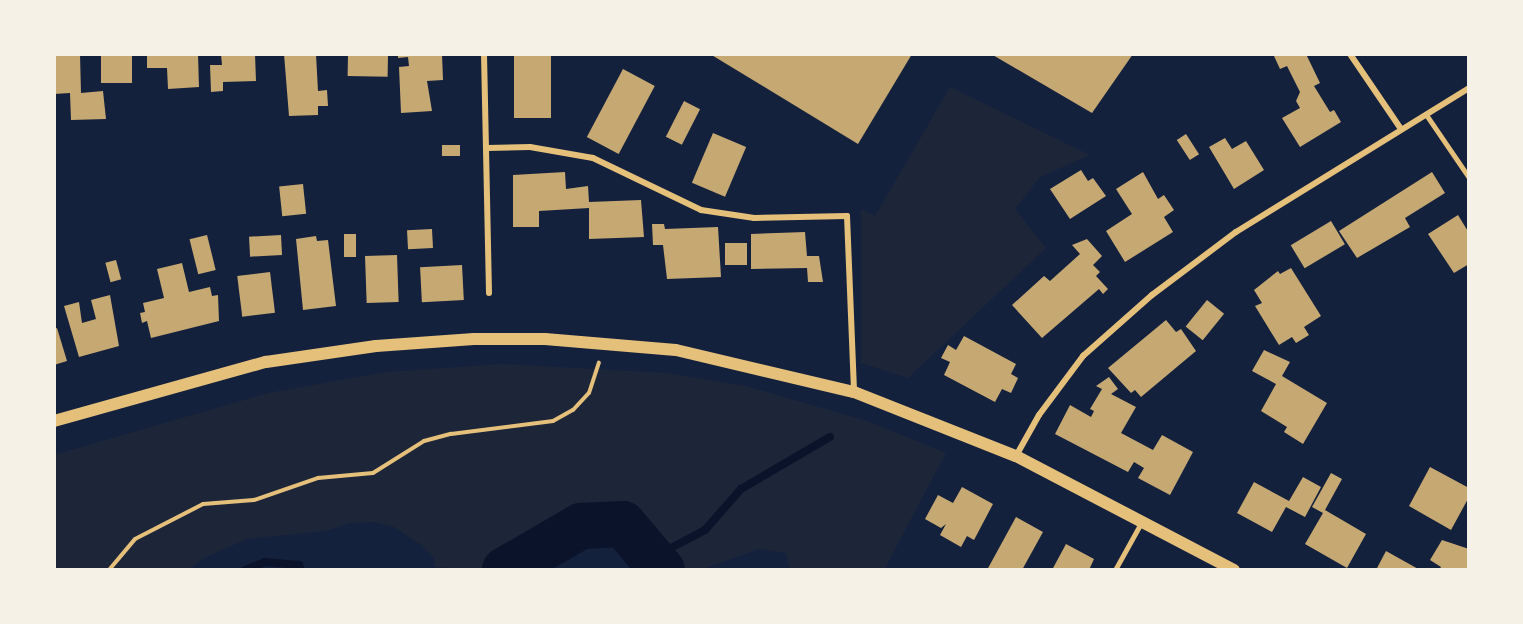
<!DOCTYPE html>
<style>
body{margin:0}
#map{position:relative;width:1523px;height:624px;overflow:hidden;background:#14213d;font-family:"PT Sans",sans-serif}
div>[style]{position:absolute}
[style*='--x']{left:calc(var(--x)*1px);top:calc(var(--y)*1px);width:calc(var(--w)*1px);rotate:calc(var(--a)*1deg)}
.green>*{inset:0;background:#1d2539}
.stream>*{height:8px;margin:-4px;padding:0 4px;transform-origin:4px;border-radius:4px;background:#0b132b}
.river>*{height:46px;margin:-23px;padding:0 23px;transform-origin:23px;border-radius:23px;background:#0b132b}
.building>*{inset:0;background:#c6a872;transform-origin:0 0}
.path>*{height:4px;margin:-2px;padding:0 2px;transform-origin:2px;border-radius:2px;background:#e5c07b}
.service>*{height:4.5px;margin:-2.25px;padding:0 2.25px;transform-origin:2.25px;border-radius:2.25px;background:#e5c07b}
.minor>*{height:6px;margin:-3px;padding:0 3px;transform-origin:3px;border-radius:3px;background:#e5c07b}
.secondary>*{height:12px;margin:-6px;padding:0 6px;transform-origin:6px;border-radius:6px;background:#e5c07b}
span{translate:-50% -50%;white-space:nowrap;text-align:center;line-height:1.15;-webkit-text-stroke:5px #f6f1e7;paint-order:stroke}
.frame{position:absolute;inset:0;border:56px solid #f6f1e7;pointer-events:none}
</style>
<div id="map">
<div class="green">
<div style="clip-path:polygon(950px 87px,1090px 155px,1040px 177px,1015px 209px,1046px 248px,908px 378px,861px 363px,861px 209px,875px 216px)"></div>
<div style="clip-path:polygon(502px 364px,666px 373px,746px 386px,867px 421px,946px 453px,884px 570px,790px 570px,786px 553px,759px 549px,700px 570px,681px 570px,645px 532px,616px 513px,589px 512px,499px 565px,483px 570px,435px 567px,434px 558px,421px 545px,394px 527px,374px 522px,349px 523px,326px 531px,247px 539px,204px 558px,188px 570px,54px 570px,54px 455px,268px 393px,386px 372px)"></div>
</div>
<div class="stream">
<div style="--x:652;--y:558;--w:60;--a:-27.8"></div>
<div style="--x:705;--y:530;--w:55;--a:-48.7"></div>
<div style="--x:741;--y:489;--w:103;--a:-30.3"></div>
<div style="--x:245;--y:570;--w:22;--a:-22"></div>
<div style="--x:265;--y:562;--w:34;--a:5"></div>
<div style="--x:299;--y:565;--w:5;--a:68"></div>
</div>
<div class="river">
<div style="--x:505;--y:570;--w:88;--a:-30.1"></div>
<div style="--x:581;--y:526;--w:42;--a:-2.7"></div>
<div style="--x:623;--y:524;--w:60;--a:49.7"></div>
</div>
<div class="building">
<div style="clip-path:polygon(54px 54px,80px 54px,81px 93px,103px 91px,106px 119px,71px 120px,70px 93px,54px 94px)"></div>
<div style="left:101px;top:54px;width:31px;height:29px"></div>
<div style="clip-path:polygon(147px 54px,198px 54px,199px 87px,168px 89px,167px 68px,147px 68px)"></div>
<div style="clip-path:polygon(221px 54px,255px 54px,256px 81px,223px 82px,223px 91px,211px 92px,210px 65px,222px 65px)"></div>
<div style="clip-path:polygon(284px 54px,316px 54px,318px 91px,327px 90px,328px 106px,318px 106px,318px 115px,289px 116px)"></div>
<div style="left:348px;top:54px;width:40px;height:22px;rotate:1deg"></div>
<div style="clip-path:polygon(398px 54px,442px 54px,443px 80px,427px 81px,432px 111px,401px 113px,399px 67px,409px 66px,408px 57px,398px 58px)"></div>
<div style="left:514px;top:54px;width:37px;height:64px"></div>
<div style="clip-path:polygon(710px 54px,912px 54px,858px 144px)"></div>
<div style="clip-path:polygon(991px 54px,1133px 54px,1092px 113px)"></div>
<div style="clip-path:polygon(1278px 54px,1306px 54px,1320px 83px,1314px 86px,1330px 112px,1334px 110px,1341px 122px,1300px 147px,1282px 118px,1300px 108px,1296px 101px,1300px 92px,1287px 66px,1280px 69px,1274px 56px)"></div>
<div style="left:623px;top:69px;width:36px;height:77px;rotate:28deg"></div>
<div style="left:684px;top:101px;width:18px;height:40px;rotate:27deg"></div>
<div style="left:713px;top:133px;width:36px;height:54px;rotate:23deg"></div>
<div style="left:1186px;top:134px;width:24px;height:11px;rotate:57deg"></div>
<div style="clip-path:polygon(1225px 138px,1232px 149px,1246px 141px,1264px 170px,1234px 189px,1209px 147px)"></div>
<div style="left:442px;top:145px;width:18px;height:11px"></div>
<div style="clip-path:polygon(1081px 170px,1088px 181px,1093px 178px,1106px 196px,1070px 219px,1050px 189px)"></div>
<div style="clip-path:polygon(565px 172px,566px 189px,588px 186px,589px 202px,641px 200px,644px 237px,589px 239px,589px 208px,539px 211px,539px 227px,513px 227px,513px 175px)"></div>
<div style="clip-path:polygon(1143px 172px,1158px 199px,1164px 195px,1174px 210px,1164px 217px,1173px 232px,1125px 262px,1106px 231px,1132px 214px,1116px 189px)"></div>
<div style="clip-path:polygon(1432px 172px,1445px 193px,1405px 218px,1410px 227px,1357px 258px,1339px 231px)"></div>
<div style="left:303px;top:184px;width:30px;height:24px;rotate:84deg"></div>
<div style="clip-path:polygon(1458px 215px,1469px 233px,1469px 264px,1454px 273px,1428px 234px)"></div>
<div style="left:1331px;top:221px;width:27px;height:47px;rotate:59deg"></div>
<div style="clip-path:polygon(652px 224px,664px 224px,665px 229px,718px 227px,721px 277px,667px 279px,663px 245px,653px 245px)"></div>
<div style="left:432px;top:229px;width:19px;height:25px;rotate:87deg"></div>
<div style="clip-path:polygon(805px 232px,807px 256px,819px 256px,823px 282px,808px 282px,807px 268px,751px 269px,751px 234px)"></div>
<div style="left:344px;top:234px;width:12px;height:23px"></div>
<div style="left:207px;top:235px;width:36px;height:18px;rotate:76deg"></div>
<div style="left:281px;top:235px;width:20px;height:32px;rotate:87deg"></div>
<div style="clip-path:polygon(316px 236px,317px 241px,328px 240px,336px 306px,303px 310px,296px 239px)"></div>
<div style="clip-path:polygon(1087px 239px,1102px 256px,1093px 265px,1100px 272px,1096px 276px,1108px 289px,1103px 294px,1099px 289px,1042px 338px,1012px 305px,1044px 276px,1050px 281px,1080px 254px,1072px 245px)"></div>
<div style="left:747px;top:243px;width:22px;height:22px;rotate:90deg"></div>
<div style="left:397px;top:255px;width:47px;height:32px;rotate:88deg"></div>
<div style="left:116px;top:260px;width:20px;height:11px;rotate:75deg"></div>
<div style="clip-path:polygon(182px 263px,189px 292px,210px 287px,212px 296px,218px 295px,219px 321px,151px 338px,147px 321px,142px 323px,140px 313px,145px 312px,143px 303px,164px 298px,157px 269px)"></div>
<div style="left:462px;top:265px;width:35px;height:42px;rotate:87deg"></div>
<div style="clip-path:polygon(1291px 268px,1321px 316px,1304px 327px,1309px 335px,1296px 343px,1292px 337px,1279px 345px,1255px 306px,1262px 303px,1254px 290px,1278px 271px,1280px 274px)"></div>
<div style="left:270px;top:272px;width:41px;height:33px;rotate:83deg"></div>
<div style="clip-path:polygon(110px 295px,119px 346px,79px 357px,64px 306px,79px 302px,82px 323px,96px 319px,91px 300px)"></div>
<div style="left:1207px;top:300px;width:22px;height:34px;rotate:39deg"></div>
<div style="clip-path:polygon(1166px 320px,1176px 332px,1181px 329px,1196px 351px,1141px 397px,1135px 390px,1131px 393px,1108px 368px)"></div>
<div style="clip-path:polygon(57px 328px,67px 361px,54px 365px,54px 329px)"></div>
<div style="clip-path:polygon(964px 336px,1016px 364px,1011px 374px,1018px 378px,1011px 393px,1002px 389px,995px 402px,944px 375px,950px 362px,941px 358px,948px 345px,956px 350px)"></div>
<div style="clip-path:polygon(1264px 350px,1290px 362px,1282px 376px,1327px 403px,1303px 444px,1284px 432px,1287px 427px,1261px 411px,1276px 384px,1252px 371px)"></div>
<div style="clip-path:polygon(1109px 377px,1118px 389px,1111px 394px,1136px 407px,1121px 433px,1153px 450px,1162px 435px,1193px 452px,1170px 495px,1138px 478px,1144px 468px,1134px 462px,1128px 472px,1055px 434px,1070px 405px,1091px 417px,1094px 411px,1090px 409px,1102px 389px,1096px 386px)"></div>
<div style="clip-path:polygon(1430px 467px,1469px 488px,1469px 497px,1451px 530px,1409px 506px)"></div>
<div style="clip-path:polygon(1331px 473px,1342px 479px,1325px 510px,1366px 534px,1347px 568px,1305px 544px,1323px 513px,1312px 507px)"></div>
<div style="clip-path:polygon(1303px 477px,1321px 487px,1305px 517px,1286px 507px,1272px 532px,1237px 513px,1254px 482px,1289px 501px)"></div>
<div style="clip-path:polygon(962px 487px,993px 504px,974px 540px,967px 536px,961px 547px,940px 535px,946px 524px,941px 528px,925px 519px,938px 495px,953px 503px)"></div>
<div style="clip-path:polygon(1016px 517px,1043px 532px,1022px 570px,987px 570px)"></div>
<div style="clip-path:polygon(1442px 540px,1469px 549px,1469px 570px,1439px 570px,1441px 567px,1430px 560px)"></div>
<div style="clip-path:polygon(1066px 544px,1094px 559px,1089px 570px,1052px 570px)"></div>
<div style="clip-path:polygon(1386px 551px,1420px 570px,1376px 570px)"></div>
</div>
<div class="path">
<div style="--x:109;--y:570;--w:40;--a:-50"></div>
<div style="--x:135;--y:539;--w:76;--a:-27.2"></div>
<div style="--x:203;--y:504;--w:51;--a:-4.5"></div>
<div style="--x:254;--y:500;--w:68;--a:-19"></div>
<div style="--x:318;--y:478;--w:55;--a:-5.2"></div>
<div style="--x:373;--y:473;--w:60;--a:-32.1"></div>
<div style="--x:424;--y:441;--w:28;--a:-15"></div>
<div style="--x:451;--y:434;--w:103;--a:-7.3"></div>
<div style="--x:553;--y:421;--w:23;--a:-29"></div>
<div style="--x:573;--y:410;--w:23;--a:-47"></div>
<div style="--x:589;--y:393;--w:32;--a:-72"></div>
</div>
<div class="service">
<div style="--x:1426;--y:114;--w:76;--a:55.7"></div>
<div style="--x:1115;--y:570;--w:54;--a:-61"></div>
</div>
<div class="minor">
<div style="--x:484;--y:54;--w:239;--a:88.8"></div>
<div style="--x:1350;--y:54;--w:91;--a:55.8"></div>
<div style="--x:487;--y:148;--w:43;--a:-1.3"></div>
<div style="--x:530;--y:147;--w:64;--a:9.9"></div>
<div style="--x:593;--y:158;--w:120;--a:25.7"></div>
<div style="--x:701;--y:210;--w:54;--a:8.6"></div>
<div style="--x:754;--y:218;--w:93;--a:-1.2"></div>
<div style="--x:847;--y:216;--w:176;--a:87.7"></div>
<div style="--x:1016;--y:456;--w:47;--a:-60.7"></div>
<div style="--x:1039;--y:415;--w:74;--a:-53.3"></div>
<div style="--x:1083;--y:356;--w:92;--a:-41.5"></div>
<div style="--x:1152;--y:295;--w:105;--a:-36.9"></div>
<div style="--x:1236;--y:232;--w:274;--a:-31.7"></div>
</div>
<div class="secondary">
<div style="--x:54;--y:421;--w:220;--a:-15.6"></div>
<div style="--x:266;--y:362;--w:111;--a:-8.3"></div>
<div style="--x:376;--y:346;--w:98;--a:-4.1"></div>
<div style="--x:474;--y:339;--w:71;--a:0"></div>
<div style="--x:545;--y:339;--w:131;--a:4.8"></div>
<div style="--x:676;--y:350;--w:183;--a:13.3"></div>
<div style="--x:854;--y:392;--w:174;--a:21.6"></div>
<div style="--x:1016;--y:456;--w:246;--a:27.6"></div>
</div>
<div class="frame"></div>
</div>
